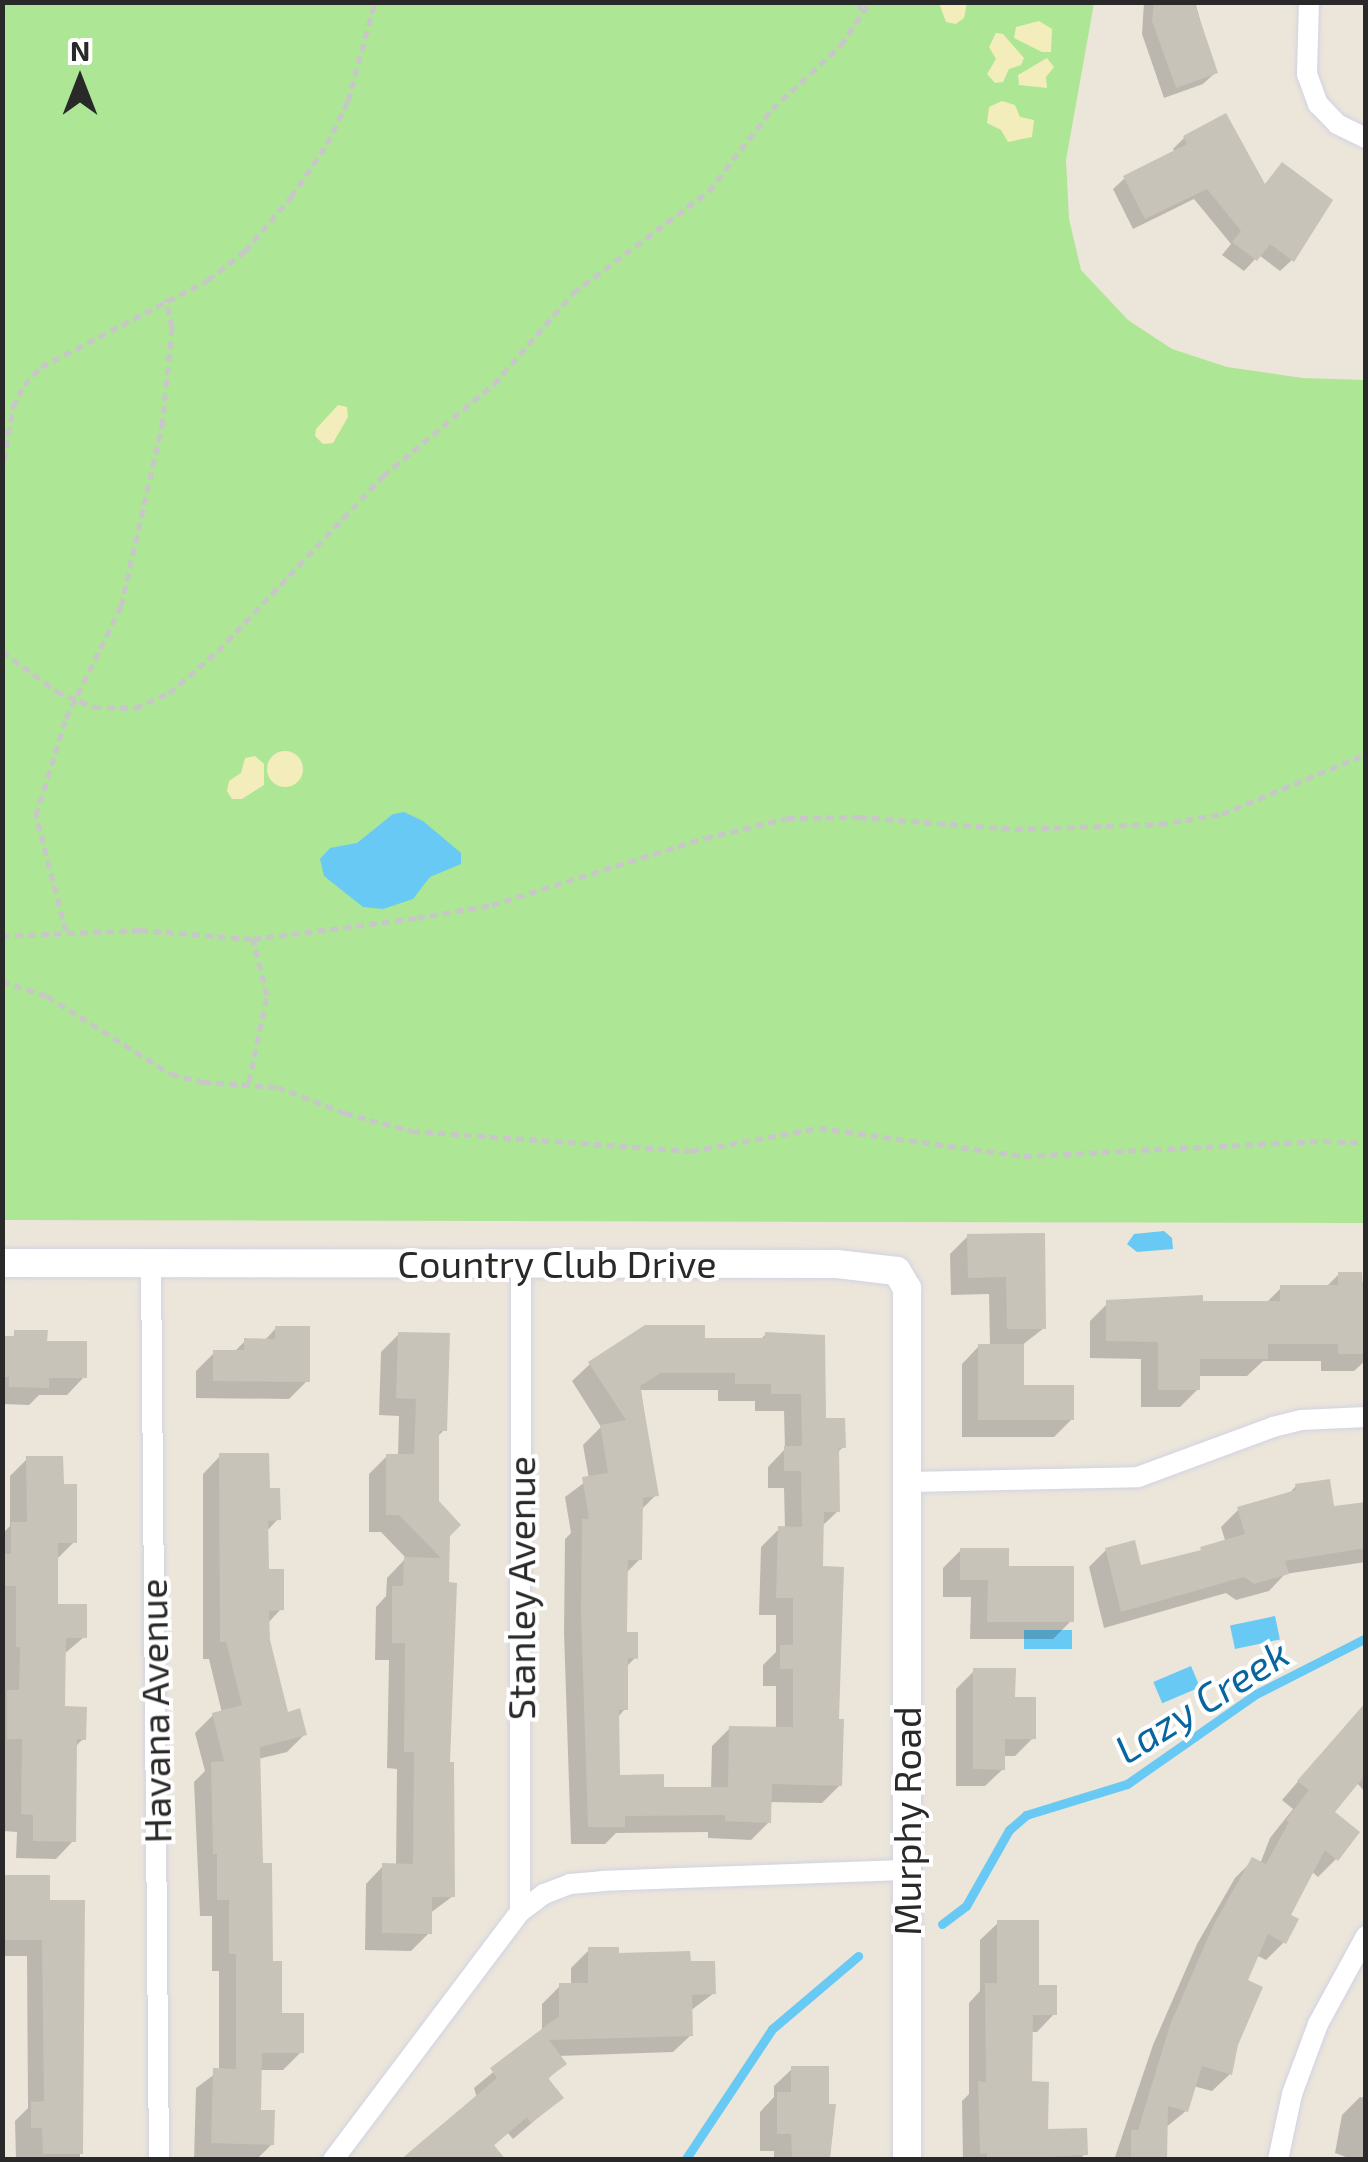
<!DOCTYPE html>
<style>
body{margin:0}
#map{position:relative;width:1368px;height:2162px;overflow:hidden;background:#ece5da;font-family:"Exo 2",sans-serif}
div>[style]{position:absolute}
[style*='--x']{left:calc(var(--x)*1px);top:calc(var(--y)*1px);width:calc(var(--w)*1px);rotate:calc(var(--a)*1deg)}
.green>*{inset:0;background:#ade694}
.sand>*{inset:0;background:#f3edbb}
.round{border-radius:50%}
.water>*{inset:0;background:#68caf4;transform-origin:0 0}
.shadow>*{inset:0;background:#0003}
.stream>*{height:9px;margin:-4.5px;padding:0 4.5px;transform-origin:4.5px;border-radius:4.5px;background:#68caf4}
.building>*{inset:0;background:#c7c3b9}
.path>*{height:5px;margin-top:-2.5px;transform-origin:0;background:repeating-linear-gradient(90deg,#c7c7c7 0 8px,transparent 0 13px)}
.roads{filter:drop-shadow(0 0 2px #d0d3e3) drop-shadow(0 0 2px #d0d3e3)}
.minor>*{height:20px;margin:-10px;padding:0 10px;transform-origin:10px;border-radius:10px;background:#fff}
.tertiary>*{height:28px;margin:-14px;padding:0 14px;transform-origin:14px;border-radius:14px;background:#fff}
span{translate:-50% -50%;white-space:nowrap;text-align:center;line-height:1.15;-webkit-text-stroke:8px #fff;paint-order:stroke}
.street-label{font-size:38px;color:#292929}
.water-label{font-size:40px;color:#0766a0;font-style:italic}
.frame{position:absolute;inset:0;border:5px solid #292929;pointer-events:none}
.north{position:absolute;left:30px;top:30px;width:100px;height:100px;-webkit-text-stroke:8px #fff;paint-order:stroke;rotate:0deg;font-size:28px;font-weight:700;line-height:40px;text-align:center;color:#292929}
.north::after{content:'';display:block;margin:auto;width:35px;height:45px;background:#292929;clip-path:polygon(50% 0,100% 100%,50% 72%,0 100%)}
</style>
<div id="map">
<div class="green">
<div style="clip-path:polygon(3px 3px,1094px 3px,1066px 160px,1069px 219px,1081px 270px,1128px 320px,1172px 349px,1227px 367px,1302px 378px,1365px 380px,1365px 1223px,3px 1220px)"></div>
</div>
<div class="sand">
<div style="clip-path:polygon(939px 3px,967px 3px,964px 18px,956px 24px,946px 22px)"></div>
<div style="clip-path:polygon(1039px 21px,1052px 29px,1051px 52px,1042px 52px,1014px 38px,1016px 27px)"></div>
<div style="clip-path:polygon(996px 33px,1003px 34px,1024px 58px,1021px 65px,1009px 69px,1003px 82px,995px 83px,987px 74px,996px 59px,989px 47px)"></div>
<div style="clip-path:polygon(1047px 58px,1054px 67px,1046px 77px,1047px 88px,1019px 85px,1018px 75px)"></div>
<div style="clip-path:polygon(1002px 101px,1015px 105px,1020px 117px,1034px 120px,1032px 137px,1008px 142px,1001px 130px,987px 123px,989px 107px)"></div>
<div style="clip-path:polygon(338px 405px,347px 407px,348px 417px,333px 443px,323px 444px,315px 436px,316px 429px)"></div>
<div class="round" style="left:267px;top:751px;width:36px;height:36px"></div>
<div style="clip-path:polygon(255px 756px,264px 764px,264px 785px,242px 799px,232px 799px,227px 791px,229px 781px,241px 773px,245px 758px)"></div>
</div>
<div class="water">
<div style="clip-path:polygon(404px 812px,423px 821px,461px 853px,461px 864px,430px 877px,413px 899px,383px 909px,363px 907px,324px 876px,320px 859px,330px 848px,357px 843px,393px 814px)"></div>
<div style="clip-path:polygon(1164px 1231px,1172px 1238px,1173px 1249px,1137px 1252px,1127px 1244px,1134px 1234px)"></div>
<div style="left:1275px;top:1616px;width:24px;height:46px;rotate:78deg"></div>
<div style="left:1024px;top:1630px;width:48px;height:19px"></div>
<div style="left:1191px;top:1666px;width:23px;height:41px;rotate:67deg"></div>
</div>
<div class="shadow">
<div style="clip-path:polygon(1144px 2px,1195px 2px,1215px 73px,1203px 84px,1164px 98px,1142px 34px)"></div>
<div style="clip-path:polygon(1184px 138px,1263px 186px,1292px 260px,1280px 271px,1259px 255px,1244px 271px,1222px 255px,1231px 244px,1194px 199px,1133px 229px,1113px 189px,1125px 178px,1175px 153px,1173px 149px)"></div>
<div style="clip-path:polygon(968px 1236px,1042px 1236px,1044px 1328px,1021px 1346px,1021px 1388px,1072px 1419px,1054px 1437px,962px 1437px,962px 1364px,979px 1346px,990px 1346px,989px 1294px,951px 1295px,950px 1254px)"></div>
<div style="clip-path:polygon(1339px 1274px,1366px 1283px,1366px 1360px,1354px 1371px,1321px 1371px,1321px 1361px,1263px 1361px,1247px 1376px,1198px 1376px,1198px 1389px,1180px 1407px,1141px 1407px,1141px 1359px,1090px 1358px,1090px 1321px,1108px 1303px,1265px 1304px,1281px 1288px,1325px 1288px)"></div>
<div style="clip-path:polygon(276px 1328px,307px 1381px,289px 1399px,196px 1398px,196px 1371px,214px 1353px,233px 1353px,245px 1341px,264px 1341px)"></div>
<div style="clip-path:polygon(45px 1333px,45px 1344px,84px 1377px,67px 1395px,39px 1395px,29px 1405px,2px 1404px,2px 1337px)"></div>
<div style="clip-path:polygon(399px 1334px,444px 1430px,437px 1437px,436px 1502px,448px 1535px,447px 1765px,453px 1896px,429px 1914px,429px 1933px,411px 1951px,365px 1950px,366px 1884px,383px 1866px,396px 1866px,397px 1769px,387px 1768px,389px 1660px,375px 1660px,376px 1607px,386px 1596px,387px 1578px,406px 1558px,381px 1532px,369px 1532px,369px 1474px,387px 1456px,398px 1456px,399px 1416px,379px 1415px,381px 1352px)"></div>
<div style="clip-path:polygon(evenodd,766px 1334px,843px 1447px,837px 1453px,838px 1511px,821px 1527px,820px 1569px,840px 1785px,822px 1803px,769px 1802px,769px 1822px,751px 1840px,708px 1838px,708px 1832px,616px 1833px,605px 1844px,571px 1844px,564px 1632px,565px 1539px,571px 1533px,565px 1497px,589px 1479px,583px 1445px,601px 1427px,572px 1381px,590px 1364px,702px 1341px,759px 1341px,766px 1334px,641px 1390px,718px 1390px,718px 1401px,755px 1401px,755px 1411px,784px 1411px,785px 1449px,768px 1467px,768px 1488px,784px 1488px,785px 1529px,779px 1529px,761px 1547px,759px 1615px,776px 1615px,776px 1652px,763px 1665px,763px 1686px,776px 1686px,776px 1729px,730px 1728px,712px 1746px,711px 1789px,661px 1790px,618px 1777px,617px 1718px,625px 1709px,626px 1667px,635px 1658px,625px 1634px,625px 1574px,640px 1559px,640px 1511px,656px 1495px,641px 1390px)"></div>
<div style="clip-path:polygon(220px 1456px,267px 1491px,278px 1519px,266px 1532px,266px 1572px,281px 1609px,267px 1624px,267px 1640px,286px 1715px,304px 1735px,287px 1752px,258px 1759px,261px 1866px,271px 1964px,279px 2016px,301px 2052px,283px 2070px,259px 2070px,258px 2112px,272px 2144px,256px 2160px,194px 2160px,196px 2088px,219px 2071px,219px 1971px,212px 1971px,212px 1916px,200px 1916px,194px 1782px,205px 1771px,195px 1733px,213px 1715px,222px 1713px,209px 1659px,203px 1659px,203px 1474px)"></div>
<div style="clip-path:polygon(28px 1458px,61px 1487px,74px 1542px,55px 1561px,55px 1606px,84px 1637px,63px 1655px,63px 1709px,84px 1738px,74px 1748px,73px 1841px,56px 1859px,16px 1858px,17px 1832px,4px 1831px,2px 1534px,10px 1526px,10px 1476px)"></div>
<div style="clip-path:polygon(1296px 1486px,1332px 1509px,1366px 1504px,1366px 1562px,1285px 1574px,1269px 1591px,1236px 1600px,1226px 1593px,1104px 1628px,1089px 1567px,1106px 1550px,1140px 1568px,1197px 1554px,1225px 1540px,1221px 1527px,1238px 1510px,1287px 1496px)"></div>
<div style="clip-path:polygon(961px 1550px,1007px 1568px,1071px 1621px,1053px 1639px,970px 1639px,971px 1597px,943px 1597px,943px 1568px)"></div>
<div style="clip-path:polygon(974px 1671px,1013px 1699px,1033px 1738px,1015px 1756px,1003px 1756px,1003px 1769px,985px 1786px,956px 1786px,956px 1689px)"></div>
<div style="clip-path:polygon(1357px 1714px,1366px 1722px,1366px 1793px,1356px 1782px,1332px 1813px,1336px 1859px,1318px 1877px,1311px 1871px,1287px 1916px,1284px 1942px,1266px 1960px,1258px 1956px,1245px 1982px,1230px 2074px,1212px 2091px,1193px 2086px,1186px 2111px,1165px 2128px,1165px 2160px,1114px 2160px,1153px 2045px,1197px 1944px,1235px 1878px,1253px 1860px,1260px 1864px,1270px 1838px,1293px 1809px,1282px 1800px)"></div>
<div style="clip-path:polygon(2px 1877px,47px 1902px,82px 1903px,80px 2160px,16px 2160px,15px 2121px,28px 2108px,27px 1956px,2px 1956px)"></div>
<div style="clip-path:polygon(998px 1923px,1054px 2014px,1037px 2032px,1030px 2032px,1029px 2084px,1045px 2131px,1085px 2154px,1079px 2160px,963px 2160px,962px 2101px,969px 2094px,969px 2003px,980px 1991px,980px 1940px)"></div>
<div style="clip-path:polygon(589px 1950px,688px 1964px,714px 1993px,690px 2011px,691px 2035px,673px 2052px,558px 2056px,563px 2064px,547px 2080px,561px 2098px,513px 2139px,508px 2133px,492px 2147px,474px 2088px,542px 2032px,542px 2004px,560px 1986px,571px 1986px,571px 1968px)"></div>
<div style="clip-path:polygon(792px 2069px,826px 2107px,833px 2107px,833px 2134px,828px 2139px,826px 2160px,774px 2160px,774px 2151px,760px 2151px,760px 2112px,774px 2097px,774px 2086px)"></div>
<div style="clip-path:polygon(1360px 2097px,1366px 2098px,1366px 2160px,1354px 2160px,1335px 2153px,1342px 2115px)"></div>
</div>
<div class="stream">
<div style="--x:942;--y:1924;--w:30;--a:-37"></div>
<div style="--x:966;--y:1906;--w:87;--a:-60.5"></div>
<div style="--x:1009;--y:1830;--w:23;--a:-41"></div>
<div style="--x:1026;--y:1815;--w:106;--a:-17.1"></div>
<div style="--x:1127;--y:1784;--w:157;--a:-34.9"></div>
<div style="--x:1256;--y:1694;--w:123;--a:-27"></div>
<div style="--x:685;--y:2160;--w:157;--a:-56.4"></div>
<div style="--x:772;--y:2029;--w:113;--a:-40.3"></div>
</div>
<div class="building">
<div style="clip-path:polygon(1154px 2px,1194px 2px,1218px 73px,1176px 88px,1152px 21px)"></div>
<div style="clip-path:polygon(1226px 113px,1265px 184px,1282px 162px,1333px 200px,1294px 262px,1270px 244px,1257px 261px,1232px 242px,1241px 231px,1207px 189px,1145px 219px,1123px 176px,1187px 144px,1183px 136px)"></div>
<div style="clip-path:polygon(1045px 1233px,1046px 1329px,1007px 1329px,1006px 1277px,968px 1278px,967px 1234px)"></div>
<div style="clip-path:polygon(1338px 1272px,1362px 1272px,1366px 1354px,1338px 1354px,1338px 1344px,1268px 1344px,1268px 1359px,1200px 1359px,1200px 1390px,1158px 1390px,1158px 1342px,1106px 1341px,1106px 1300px,1203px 1295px,1203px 1301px,1280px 1301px,1280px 1285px,1338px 1285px)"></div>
<div style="clip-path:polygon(evenodd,645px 1325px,705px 1325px,705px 1338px,765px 1338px,765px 1332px,825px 1335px,826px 1418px,845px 1418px,846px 1448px,839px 1448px,840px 1512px,824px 1512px,823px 1566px,844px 1567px,839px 1719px,844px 1719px,842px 1786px,772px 1784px,771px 1823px,725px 1821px,725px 1815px,625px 1816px,625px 1827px,588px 1827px,581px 1613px,582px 1519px,589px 1519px,582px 1477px,608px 1473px,600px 1425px,626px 1420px,588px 1362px,645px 1325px,661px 1373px,735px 1373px,735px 1384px,771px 1384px,771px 1394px,801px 1394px,802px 1446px,784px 1446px,784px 1471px,801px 1471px,802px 1527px,778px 1526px,776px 1598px,793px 1598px,793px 1645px,780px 1645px,780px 1669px,793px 1669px,793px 1727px,729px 1726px,728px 1787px,664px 1787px,664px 1774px,620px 1775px,619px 1710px,628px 1710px,628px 1658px,638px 1659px,638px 1632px,627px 1632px,628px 1560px,642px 1560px,643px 1498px,659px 1496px,640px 1386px,661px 1373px)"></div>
<div style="clip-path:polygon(275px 1326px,310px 1326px,310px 1382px,213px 1381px,213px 1350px,244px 1350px,244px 1338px,275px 1339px)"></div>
<div style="clip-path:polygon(14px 1330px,48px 1330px,47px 1341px,87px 1341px,87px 1378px,49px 1378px,49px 1388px,9px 1387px,9px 1377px,2px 1377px,2px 1336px,14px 1336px)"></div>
<div style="clip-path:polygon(398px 1332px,450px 1333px,447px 1431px,439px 1431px,439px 1501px,461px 1525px,450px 1536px,449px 1582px,457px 1583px,450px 1762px,454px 1762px,455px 1897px,432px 1897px,432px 1934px,382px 1933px,382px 1863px,413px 1864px,414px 1752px,404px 1752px,405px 1643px,392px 1643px,392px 1586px,403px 1586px,404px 1557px,441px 1558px,399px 1515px,386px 1515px,386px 1454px,414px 1454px,416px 1399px,396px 1398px)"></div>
<div style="clip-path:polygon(978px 1344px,1024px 1344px,1024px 1385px,1074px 1385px,1074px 1420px,978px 1420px)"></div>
<div style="clip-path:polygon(219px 1453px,269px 1453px,270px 1488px,280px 1488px,281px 1520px,268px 1521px,269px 1569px,284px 1569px,284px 1610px,269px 1611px,270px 1640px,288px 1712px,300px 1708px,307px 1735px,260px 1747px,263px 1863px,272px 1863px,273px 1961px,282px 1961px,282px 2013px,304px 2013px,304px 2053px,262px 2053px,261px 2110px,275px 2110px,274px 2145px,211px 2143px,213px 2068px,236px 2069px,236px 1954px,229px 1954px,229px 1900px,217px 1900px,217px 1854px,213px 1854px,211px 1762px,224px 1761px,212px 1713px,242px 1705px,226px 1642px,220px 1642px)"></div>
<div style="clip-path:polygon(26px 1456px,63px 1456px,64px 1484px,77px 1484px,77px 1543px,58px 1543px,58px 1604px,87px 1604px,87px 1638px,66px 1638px,65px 1706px,87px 1707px,86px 1740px,77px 1739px,76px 1842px,33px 1841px,33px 1815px,21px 1814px,22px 1739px,7px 1739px,7px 1690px,19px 1690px,20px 1647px,16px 1647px,16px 1586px,2px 1586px,2px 1554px,11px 1554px,11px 1522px,27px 1522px)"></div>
<div style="clip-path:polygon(1330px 1479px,1334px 1506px,1366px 1502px,1366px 1548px,1285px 1561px,1289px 1574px,1254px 1584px,1244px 1577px,1121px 1612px,1105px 1548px,1135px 1540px,1141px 1565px,1201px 1550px,1200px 1547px,1245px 1534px,1237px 1507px,1296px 1490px,1295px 1484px)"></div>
<div style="clip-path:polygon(960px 1548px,1009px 1548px,1009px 1566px,1074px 1566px,1074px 1622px,987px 1622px,988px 1580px,960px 1580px)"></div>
<div style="clip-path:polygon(973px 1668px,1016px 1668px,1015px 1697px,1036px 1697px,1036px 1739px,1005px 1739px,1005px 1770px,973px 1769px)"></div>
<div style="clip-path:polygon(1366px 1702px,1366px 1774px,1335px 1812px,1360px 1832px,1338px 1861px,1325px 1850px,1291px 1915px,1299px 1919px,1286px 1944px,1268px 1934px,1248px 1980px,1263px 1987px,1238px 2045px,1232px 2075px,1202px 2066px,1188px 2112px,1168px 2106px,1167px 2160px,1131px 2160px,1131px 2130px,1138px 2130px,1170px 2025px,1214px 1924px,1252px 1857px,1266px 1864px,1289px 1822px,1286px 1820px,1309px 1790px,1297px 1781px)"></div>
<div style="clip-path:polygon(2px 1875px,50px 1875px,50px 1900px,85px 1900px,83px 2154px,43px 2154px,42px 2128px,31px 2128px,31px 2102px,44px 2101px,42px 1940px,2px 1940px)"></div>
<div style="clip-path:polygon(997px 1920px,1039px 1920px,1039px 1985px,1057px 1985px,1057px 2015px,1033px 2015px,1032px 2081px,1049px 2082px,1048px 2129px,1087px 2128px,1088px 2155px,987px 2160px,987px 2153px,980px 2154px,978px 2081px,986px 2082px,985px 1983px,997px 1983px)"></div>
<div style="clip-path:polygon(588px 1947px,619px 1947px,619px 1953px,690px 1951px,691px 1961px,715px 1961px,716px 1994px,692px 1995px,693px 2036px,549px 2040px,567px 2064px,548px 2078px,564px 2098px,531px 2123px,527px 2117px,494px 2145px,506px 2160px,400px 2160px,497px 2078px,490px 2068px,559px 2016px,559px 1983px,588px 1983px)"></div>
<div style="clip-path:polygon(791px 2066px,829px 2066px,829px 2104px,836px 2104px,830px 2159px,792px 2159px,791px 2134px,777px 2134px,777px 2092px,791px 2092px)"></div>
</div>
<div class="path">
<div style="--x:859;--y:2;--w:12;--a:76"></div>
<div style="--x:2;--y:473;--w:67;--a:-80.5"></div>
<div style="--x:13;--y:407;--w:25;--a:-63"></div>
<div style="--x:24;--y:385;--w:25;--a:-47"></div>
<div style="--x:41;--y:367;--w:188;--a:-27.5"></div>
<div style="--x:208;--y:280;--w:47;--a:-38.1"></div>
<div style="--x:245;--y:251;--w:71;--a:-49.6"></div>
<div style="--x:291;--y:197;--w:64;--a:-55.8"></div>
<div style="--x:327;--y:144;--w:48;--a:-64"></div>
<div style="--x:348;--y:101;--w:103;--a:-74.7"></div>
<div style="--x:2;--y:651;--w:67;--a:36.5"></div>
<div style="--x:56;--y:691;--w:41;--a:22.8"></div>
<div style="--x:94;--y:707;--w:41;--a:1.4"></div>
<div style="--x:135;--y:708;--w:37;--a:-24"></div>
<div style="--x:169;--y:693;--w:65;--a:-40.6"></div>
<div style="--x:218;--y:651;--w:241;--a:-46.7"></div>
<div style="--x:383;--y:476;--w:144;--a:-39.7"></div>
<div style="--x:494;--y:384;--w:121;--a:-49"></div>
<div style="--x:573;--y:293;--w:170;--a:-36.9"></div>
<div style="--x:709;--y:191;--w:103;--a:-52.5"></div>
<div style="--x:772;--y:109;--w:94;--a:-42.8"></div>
<div style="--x:841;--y:45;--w:52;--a:-56"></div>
<div style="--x:66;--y:931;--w:120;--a:-104.5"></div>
<div style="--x:36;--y:815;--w:102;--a:-72.8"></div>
<div style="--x:66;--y:718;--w:125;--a:-63.8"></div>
<div style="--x:121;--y:606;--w:185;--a:-77.2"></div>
<div style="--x:162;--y:426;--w:100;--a:-84.2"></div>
<div style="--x:172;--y:327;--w:29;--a:-102"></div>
<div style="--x:2;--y:936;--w:138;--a:-2.5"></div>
<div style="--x:140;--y:930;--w:113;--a:4.6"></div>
<div style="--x:253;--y:939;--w:165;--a:-7.3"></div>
<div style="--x:417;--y:918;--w:76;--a:-9.8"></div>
<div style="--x:492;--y:905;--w:223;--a:-17.5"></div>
<div style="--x:705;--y:838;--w:84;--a:-13.7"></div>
<div style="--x:787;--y:818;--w:72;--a:-0.8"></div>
<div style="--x:859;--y:817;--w:156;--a:4.4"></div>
<div style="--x:1015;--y:829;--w:145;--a:-2"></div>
<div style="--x:1160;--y:824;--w:63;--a:-9.2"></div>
<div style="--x:1222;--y:814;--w:156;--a:-22.6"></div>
<div style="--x:2;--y:981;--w:47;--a:18.4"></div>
<div style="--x:47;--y:996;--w:146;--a:32.2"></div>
<div style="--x:171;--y:1074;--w:33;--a:14"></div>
<div style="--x:203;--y:1082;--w:74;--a:3.9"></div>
<div style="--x:277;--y:1087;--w:73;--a:20.9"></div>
<div style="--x:345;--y:1113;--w:69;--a:15"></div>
<div style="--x:412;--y:1131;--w:280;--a:4.1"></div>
<div style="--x:691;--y:1151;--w:130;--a:-10.2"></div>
<div style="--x:819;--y:1128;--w:207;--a:7.8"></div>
<div style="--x:1024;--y:1156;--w:300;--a:-2.9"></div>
<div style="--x:1324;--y:1141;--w:42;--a:2.7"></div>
<div style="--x:249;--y:1082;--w:89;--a:-78.3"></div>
<div style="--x:267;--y:995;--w:58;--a:-104"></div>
</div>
<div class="roads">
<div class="minor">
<div style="--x:1309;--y:2;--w:72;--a:91.6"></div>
<div style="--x:1307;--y:74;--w:32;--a:70"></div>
<div style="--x:1318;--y:104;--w:28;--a:46"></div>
<div style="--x:1337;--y:124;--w:32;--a:26"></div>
<div style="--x:151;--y:1263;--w:897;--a:89.49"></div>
<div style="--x:908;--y:1482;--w:230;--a:-1.2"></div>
<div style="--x:1138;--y:1477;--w:144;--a:-20.3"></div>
<div style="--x:1273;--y:1427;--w:29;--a:-14"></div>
<div style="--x:1301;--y:1420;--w:65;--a:-2.6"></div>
<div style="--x:520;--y:1912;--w:649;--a:-89.91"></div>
<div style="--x:333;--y:2160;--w:311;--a:-53"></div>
<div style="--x:520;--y:1912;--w:30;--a:-37"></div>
<div style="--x:544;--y:1894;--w:28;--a:-21"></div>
<div style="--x:570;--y:1884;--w:32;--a:-5"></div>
<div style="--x:602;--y:1881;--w:305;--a:-2.1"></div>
<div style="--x:1278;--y:2160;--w:67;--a:-78"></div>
<div style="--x:1292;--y:2094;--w:75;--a:-69.6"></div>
<div style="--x:1318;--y:2024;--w:100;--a:-61.4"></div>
</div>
<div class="tertiary">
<div style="--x:2;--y:1263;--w:835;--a:0.07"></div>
<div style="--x:837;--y:1264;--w:60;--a:6.7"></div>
<div style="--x:897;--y:1271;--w:20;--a:60"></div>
<div style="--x:907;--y:1288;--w:872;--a:90"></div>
</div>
</div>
<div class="street-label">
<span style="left:557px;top:1264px">Country Club Drive</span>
<span style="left:521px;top:1588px;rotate:-90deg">Stanley Avenue</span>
<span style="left:155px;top:1711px;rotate:-91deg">Havana Avenue</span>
<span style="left:907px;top:1821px;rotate:-90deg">Murphy Road</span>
</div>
<div class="water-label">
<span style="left:1201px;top:1700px;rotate:-32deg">Lazy Creek</span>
</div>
<div class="frame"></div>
<div class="north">N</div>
</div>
